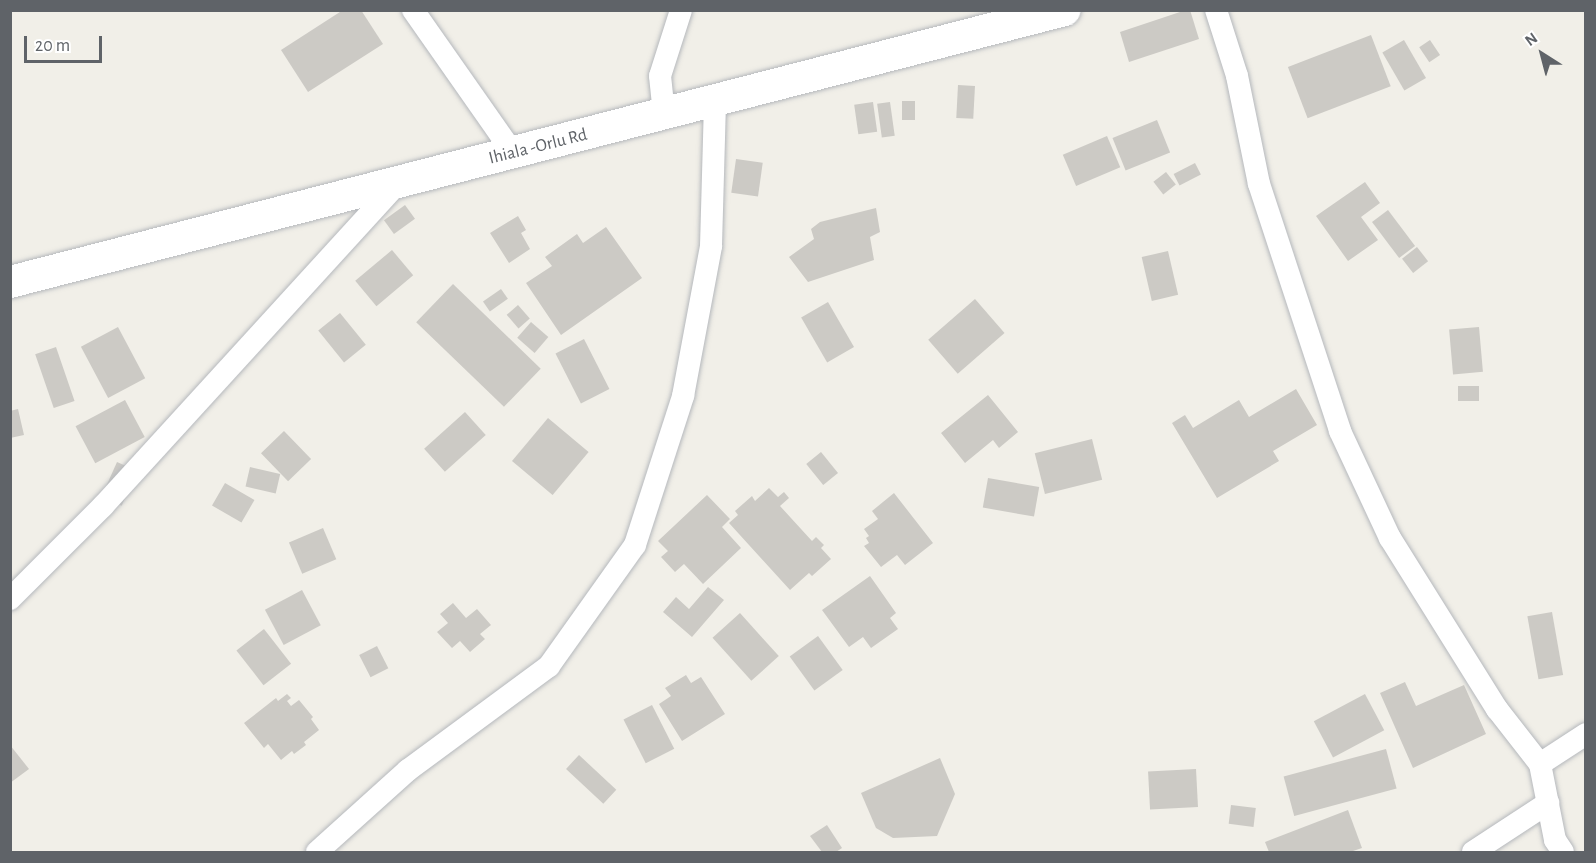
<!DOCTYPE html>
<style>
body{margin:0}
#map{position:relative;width:1596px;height:863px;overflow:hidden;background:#f1efe8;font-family:"Alegreya Sans",sans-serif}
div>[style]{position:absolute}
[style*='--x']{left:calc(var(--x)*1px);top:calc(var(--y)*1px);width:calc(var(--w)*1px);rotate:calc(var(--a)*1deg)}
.building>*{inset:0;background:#cccac5;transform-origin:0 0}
.roads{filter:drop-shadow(0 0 2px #b5b8bc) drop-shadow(0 0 2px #b5b8bc)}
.minor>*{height:22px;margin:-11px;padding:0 11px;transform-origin:11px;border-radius:11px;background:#fff}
.secondary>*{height:32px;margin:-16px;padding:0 16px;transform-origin:16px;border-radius:16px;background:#fff}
span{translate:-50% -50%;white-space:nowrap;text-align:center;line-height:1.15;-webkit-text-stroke:6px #fff;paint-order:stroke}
.street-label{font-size:18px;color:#5f6368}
.frame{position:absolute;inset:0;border:12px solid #5f6368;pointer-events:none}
.north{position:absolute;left:1512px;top:24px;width:60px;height:60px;-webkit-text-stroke:4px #fff;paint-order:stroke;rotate:324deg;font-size:16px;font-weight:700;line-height:24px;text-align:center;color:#5f6368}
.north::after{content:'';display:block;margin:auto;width:21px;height:27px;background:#5f6368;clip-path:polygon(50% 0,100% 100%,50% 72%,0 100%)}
.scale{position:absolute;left:24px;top:36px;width:78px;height:27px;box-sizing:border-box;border:3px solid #5f6368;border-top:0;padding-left:8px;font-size:18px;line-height:21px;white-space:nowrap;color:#5f6368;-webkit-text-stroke:4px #fff;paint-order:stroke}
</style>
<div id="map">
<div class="building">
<div style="clip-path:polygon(343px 10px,361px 10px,383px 44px,308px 92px,281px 50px)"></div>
<div style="clip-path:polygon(1186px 10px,1190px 10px,1199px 39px,1129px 62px,1120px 32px)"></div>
<div style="left:1371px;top:35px;width:55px;height:89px;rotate:69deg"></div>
<div style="left:1404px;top:40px;width:44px;height:25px;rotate:60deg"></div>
<div style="left:1430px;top:40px;width:18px;height:13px;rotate:56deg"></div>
<div style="left:958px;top:85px;width:17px;height:33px;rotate:3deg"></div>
<div style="left:902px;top:101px;width:13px;height:19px"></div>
<div style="left:873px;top:102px;width:30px;height:19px;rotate:82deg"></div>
<div style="left:890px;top:102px;width:34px;height:13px;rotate:82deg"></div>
<div style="left:1157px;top:120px;width:35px;height:48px;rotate:68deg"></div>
<div style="left:1107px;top:136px;width:34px;height:48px;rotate:67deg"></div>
<div style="left:736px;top:159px;width:27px;height:34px;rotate:8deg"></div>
<div style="left:1195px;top:163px;width:13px;height:24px;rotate:63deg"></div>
<div style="left:1166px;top:172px;width:16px;height:16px;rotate:52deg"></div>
<div style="clip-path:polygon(1365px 182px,1380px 203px,1361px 217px,1378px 240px,1348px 261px,1316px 216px)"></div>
<div style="left:405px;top:205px;width:17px;height:26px;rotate:54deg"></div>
<div style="clip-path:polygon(876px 208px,880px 232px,870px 237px,874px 260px,808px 282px,789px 257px,814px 239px,811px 229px,820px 222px)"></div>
<div style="left:1388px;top:210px;width:45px;height:20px;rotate:53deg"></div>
<div style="clip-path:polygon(518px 216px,526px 230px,521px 233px,530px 249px,509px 263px,490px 233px)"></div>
<div style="clip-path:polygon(606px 227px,642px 278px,561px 335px,526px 283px,552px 266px,545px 257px,577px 234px,583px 243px)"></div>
<div style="left:1417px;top:247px;width:18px;height:19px;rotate:52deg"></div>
<div style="left:392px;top:250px;width:33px;height:48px;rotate:50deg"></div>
<div style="left:1168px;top:251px;width:45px;height:27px;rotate:77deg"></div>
<div style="left:453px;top:284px;width:122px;height:53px;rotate:44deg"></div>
<div style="left:501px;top:289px;width:12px;height:22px;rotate:55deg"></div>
<div style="left:975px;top:299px;width:45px;height:62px;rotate:49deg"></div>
<div style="left:828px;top:302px;width:52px;height:31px;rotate:60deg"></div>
<div style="left:518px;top:305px;width:18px;height:15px;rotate:49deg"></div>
<div style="left:340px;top:313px;width:41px;height:28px;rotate:51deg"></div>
<div style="left:531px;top:322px;width:23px;height:21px;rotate:41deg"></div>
<div style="left:118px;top:327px;width:58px;height:42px;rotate:62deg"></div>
<div style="left:1479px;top:327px;width:45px;height:30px;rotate:85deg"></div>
<div style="left:584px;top:339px;width:56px;height:32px;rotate:63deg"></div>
<div style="left:56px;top:347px;width:57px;height:22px;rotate:71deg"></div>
<div style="left:1479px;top:386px;width:15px;height:21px;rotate:90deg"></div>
<div style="clip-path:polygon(1296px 389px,1317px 425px,1273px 451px,1279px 461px,1217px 498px,1172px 423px,1185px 415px,1193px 428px,1239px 400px,1249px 417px)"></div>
<div style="clip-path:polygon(988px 395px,1018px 432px,999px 448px,993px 440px,965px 463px,941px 433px)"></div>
<div style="left:125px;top:400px;width:42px;height:56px;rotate:62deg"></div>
<div style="clip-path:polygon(18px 409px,24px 435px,10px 438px,10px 411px)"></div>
<div style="left:465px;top:412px;width:31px;height:55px;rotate:48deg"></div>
<div style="left:548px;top:418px;width:53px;height:56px;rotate:40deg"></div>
<div style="left:284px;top:431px;width:39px;height:32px;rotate:46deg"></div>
<div style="left:1092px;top:439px;width:42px;height:59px;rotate:76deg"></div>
<div style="left:821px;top:452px;width:27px;height:19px;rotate:51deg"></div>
<div style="left:117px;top:462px;width:22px;height:38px;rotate:24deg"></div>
<div style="left:250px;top:467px;width:31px;height:20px;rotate:13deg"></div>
<div style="left:988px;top:478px;width:52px;height:30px;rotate:10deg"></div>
<div style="left:225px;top:483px;width:34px;height:26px;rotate:30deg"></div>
<div style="clip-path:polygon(769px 488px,778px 497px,784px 492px,789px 498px,780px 506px,812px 541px,816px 537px,824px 545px,821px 548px,831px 559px,812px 576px,809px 573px,790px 590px,729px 523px,738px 515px,735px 511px,752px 496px,755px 501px)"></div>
<div style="clip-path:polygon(894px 493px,933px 543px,905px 565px,897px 555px,881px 567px,864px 546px,869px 543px,866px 538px,869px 536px,864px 529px,878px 519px,872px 511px)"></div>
<div style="clip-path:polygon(707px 495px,730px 519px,722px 527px,741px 548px,703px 584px,684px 564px,675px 572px,661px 557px,668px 551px,658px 541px)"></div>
<div style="left:323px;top:528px;width:34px;height:37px;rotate:67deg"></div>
<div style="clip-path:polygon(870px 576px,896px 613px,890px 618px,898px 629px,871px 648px,863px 637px,849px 647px,822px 610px)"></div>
<div style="clip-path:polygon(708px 587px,724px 600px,692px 637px,663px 612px,676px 597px,689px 609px)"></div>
<div style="left:302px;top:590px;width:40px;height:42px;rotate:62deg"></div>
<div style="clip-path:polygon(453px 603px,466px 618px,477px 609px,491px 625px,480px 634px,485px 639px,470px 652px,460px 641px,452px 648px,437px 632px,448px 623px,440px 614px)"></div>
<div style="left:1552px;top:612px;width:64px;height:25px;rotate:80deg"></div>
<div style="left:740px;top:613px;width:58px;height:37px;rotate:48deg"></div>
<div style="left:264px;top:629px;width:44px;height:35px;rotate:52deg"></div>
<div style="left:818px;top:636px;width:42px;height:35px;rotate:54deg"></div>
<div style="left:377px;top:646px;width:25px;height:20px;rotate:63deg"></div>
<div style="clip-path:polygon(686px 675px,691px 683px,701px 677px,725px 714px,682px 741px,659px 704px,671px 696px,665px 688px)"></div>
<div style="clip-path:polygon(1405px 682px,1416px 706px,1464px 685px,1486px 734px,1413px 768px,1380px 693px)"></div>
<div style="clip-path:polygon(287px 694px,291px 698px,287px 701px,291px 706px,299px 700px,313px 717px,311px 719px,319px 730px,304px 742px,306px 745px,294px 754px,292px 751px,281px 760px,268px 744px,264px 748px,244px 723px,276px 698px,278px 701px)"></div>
<div style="left:1365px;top:694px;width:41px;height:58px;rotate:62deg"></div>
<div style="left:652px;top:705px;width:49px;height:32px;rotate:63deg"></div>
<div style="clip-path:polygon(10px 745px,29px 769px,10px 783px)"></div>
<div style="left:1386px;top:749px;width:41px;height:106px;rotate:75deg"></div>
<div style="left:579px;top:755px;width:51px;height:19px;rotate:43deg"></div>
<div style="clip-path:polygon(940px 758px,955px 794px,937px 836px,893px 838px,876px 828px,861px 793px)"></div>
<div style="left:1196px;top:769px;width:38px;height:48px;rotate:87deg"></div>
<div style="left:1231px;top:805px;width:25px;height:19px;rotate:7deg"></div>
<div style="clip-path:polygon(1348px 810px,1362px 848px,1350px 852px,1269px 852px,1265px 842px)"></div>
<div style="clip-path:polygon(827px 825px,842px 848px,836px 852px,822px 852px,810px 836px)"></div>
</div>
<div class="roads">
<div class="minor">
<div style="--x:413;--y:10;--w:174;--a:55"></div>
<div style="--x:1216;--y:10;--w:69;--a:72.3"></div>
<div style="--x:1237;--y:76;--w:110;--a:78.5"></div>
<div style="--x:1259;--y:184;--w:260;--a:71.8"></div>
<div style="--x:1340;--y:431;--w:118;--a:65"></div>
<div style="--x:1390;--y:538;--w:202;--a:58"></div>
<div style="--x:1497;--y:709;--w:70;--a:52"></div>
<div style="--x:1540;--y:764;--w:77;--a:78.8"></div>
<div style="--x:1555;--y:840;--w:14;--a:56"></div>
<div style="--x:664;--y:114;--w:38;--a:-96"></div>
<div style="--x:660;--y:76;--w:69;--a:-72.3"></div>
<div style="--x:10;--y:599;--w:132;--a:-45"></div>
<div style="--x:103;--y:506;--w:437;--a:-47.6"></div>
<div style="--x:1540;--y:764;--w:55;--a:-33.1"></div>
<div style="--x:317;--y:852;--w:122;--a:-42"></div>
<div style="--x:408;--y:770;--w:175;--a:-36.4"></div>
<div style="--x:549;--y:666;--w:148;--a:-54.6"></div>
<div style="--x:635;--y:545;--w:157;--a:-72.1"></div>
<div style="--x:683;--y:396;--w:153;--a:-79.4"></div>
<div style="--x:711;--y:246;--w:145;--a:-88.4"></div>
<div style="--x:1473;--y:852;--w:90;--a:-33.2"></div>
</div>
<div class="secondary">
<div style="--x:10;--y:282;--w:1089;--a:-14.46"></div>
</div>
</div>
<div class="street-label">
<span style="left:538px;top:147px;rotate:-14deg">Ihiala -Orlu Rd</span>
</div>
<div class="frame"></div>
<div class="north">N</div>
<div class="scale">20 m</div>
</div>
